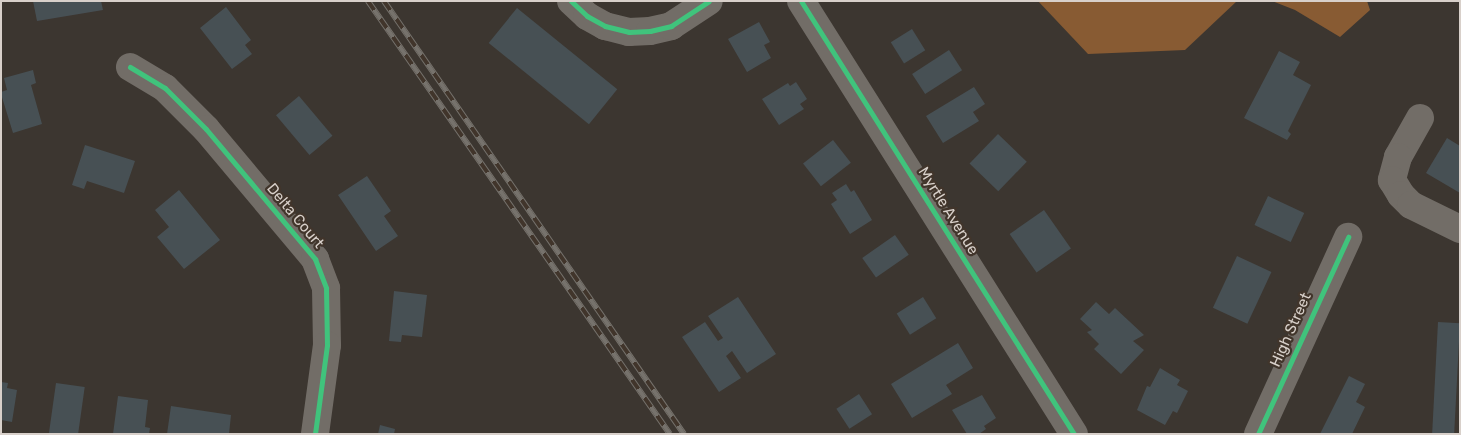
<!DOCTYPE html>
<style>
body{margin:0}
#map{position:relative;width:1461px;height:435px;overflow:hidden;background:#3c3630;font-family:Rubik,sans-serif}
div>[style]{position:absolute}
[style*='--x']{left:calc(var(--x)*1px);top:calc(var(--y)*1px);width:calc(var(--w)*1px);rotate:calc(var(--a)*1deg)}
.forest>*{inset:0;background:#885b33}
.building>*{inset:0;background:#475054;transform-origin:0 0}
.minor>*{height:28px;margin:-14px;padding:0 14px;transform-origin:14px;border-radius:14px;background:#726d67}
.rail>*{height:5.5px;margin-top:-2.75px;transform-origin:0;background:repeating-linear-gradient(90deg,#41352b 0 11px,#76726c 0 22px);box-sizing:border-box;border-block:1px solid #76726c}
.cycleway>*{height:5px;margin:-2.5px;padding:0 2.5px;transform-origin:2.5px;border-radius:2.5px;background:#40c37c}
span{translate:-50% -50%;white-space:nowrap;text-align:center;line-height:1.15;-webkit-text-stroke:4.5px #41352b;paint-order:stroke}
.street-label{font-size:15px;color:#d8d0ca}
.frame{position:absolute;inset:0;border:2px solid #d8d0ca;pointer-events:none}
</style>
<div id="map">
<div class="forest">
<div style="clip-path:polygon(1038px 1px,1237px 1px,1185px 50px,1088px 54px)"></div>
<div style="clip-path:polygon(1272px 1px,1367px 1px,1370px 10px,1340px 37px,1295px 10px)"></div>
</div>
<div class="building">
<div style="clip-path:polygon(33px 1px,101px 1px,103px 10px,37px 21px)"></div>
<div style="clip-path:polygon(226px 7px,251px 40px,245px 45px,252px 54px,232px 69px,200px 28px)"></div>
<div style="left:517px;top:8px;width:129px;height:45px;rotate:39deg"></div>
<div style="clip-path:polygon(759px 22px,770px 42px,764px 45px,771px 58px,747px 72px,728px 39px)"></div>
<div style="left:912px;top:29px;width:25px;height:25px;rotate:58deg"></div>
<div style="left:949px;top:50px;width:24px;height:44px;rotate:57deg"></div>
<div style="clip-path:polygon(1279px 51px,1300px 62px,1293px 75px,1311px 85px,1288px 131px,1291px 134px,1287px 140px,1244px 118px)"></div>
<div style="clip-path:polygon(33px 70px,36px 83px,31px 85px,42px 124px,13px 133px,1px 94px,1px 92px,7px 90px,4px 78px)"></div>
<div style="clip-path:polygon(796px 82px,807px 99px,800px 104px,804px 109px,779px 125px,762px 99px,788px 83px,790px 86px)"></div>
<div style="clip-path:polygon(974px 87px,985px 104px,973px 112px,979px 121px,943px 143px,926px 116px)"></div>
<div style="left:299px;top:96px;width:52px;height:30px;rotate:50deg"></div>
<div style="left:998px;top:134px;width:40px;height:41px;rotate:44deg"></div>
<div style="clip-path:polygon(1447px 138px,1460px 146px,1460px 193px,1426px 173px)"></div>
<div style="left:833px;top:140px;width:29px;height:38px;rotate:52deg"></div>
<div style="clip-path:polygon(85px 145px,135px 161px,124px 193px,87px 181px,84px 189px,72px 185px)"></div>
<div style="clip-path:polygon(367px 176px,391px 211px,384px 216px,398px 236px,376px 251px,338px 195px)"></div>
<div style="clip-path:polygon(846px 184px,851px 192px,854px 190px,872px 220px,850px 234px,831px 204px,837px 200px,832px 193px)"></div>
<div style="clip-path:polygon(179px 190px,220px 240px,184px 269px,157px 237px,169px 227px,155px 210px)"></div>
<div style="left:1268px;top:196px;width:40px;height:32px;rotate:25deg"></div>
<div style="left:1044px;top:210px;width:47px;height:42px;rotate:55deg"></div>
<div style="left:895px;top:235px;width:24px;height:40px;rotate:55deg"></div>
<div style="left:1237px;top:256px;width:38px;height:57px;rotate:25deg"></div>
<div style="clip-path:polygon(394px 291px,427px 295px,422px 337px,402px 335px,401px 342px,389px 341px)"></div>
<div style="clip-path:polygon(738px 297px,776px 354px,747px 373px,732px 351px,726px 356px,741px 378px,719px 392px,682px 337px,705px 322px,718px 341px,723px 338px,708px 316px)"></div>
<div style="left:923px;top:297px;width:25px;height:31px;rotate:58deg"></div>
<div style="clip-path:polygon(1096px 302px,1109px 314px,1115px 308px,1144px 335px,1133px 341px,1144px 350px,1121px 374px,1094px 349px,1099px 344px,1087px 332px,1092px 330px,1080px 319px)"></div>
<div style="left:1438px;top:322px;width:22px;height:112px;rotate:3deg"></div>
<div style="clip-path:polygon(958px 343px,973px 368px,946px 385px,952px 394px,912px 418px,891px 384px)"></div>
<div style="clip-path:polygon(1160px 368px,1180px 380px,1177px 385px,1188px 391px,1177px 413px,1173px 411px,1165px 425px,1137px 410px,1147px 386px,1150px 387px)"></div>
<div style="clip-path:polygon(1349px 376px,1365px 384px,1356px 402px,1365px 407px,1352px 434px,1320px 434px)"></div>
<div style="clip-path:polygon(1px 382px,8px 383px,7px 388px,17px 390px,12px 422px,1px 420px)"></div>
<div style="left:56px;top:383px;width:29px;height:51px;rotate:8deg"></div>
<div style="left:859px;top:394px;width:24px;height:27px;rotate:57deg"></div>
<div style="clip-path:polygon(982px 395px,996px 418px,984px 426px,986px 429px,979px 434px,967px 434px,952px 410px)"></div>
<div style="clip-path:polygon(118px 396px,148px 400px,145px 427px,150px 428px,149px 434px,113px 434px)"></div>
<div style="clip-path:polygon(171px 406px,231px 415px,229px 434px,167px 434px)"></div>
<div style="clip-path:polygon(380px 425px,395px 429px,394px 434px,378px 434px)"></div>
</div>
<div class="minor">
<div style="--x:571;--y:1;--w:22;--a:43"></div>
<div style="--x:587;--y:16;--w:21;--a:29"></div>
<div style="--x:605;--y:26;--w:25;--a:14"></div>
<div style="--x:629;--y:32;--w:21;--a:-3"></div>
<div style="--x:650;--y:31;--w:22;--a:-13"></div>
<div style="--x:671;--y:26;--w:45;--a:-33.3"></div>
<div style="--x:801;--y:1;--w:512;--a:57.77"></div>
<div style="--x:130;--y:67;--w:41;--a:31"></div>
<div style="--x:165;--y:88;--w:58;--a:45"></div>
<div style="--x:206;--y:129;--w:170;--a:50"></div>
<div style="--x:315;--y:259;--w:31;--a:69"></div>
<div style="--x:326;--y:288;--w:57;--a:89"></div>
<div style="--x:327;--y:345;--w:90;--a:97.7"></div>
<div style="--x:1420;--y:118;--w:45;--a:119.4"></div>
<div style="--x:1398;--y:157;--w:24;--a:105"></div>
<div style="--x:1392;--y:180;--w:17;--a:59"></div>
<div style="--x:1401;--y:195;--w:14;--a:45"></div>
<div style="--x:1411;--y:205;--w:55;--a:26.1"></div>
<div style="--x:1258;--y:434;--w:217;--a:-65.4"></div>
</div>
<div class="rail">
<div style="--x:368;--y:1;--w:528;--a:55.11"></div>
<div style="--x:384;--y:1;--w:527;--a:55.28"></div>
</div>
<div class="cycleway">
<div style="--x:571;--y:1;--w:22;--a:43"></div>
<div style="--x:587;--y:16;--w:21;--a:29"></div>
<div style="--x:605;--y:26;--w:25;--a:14"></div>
<div style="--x:629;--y:32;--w:21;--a:-3"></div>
<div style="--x:650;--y:31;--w:22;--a:-13"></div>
<div style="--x:671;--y:26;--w:45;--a:-33.3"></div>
<div style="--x:801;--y:1;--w:512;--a:57.77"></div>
<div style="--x:130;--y:67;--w:41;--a:31"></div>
<div style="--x:165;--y:88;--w:58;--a:45"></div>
<div style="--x:206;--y:129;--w:170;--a:50"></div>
<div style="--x:315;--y:259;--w:31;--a:69"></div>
<div style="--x:326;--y:288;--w:57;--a:89"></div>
<div style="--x:327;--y:345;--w:90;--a:97.7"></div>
<div style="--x:1258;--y:434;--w:217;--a:-65.4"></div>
</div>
<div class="street-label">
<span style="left:948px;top:211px;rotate:58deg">Myrtle Avenue</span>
<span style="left:295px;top:216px;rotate:50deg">Delta Court</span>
<span style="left:1291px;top:330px;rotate:-66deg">High Street</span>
</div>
<div class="frame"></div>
</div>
